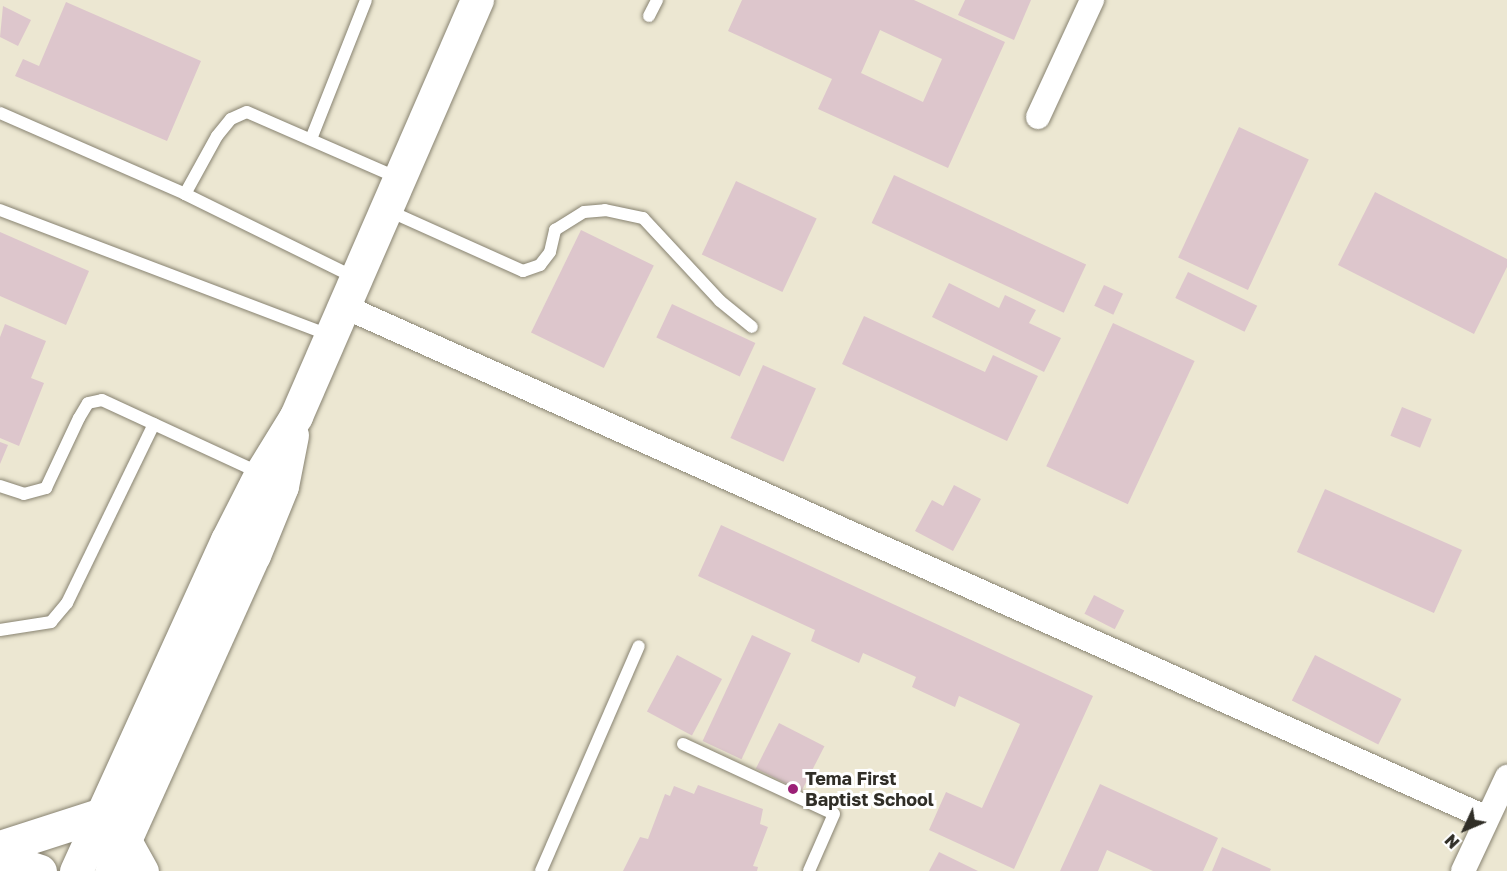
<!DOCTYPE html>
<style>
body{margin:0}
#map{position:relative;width:1507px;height:871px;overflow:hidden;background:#ece7d2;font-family:"Golos Text",sans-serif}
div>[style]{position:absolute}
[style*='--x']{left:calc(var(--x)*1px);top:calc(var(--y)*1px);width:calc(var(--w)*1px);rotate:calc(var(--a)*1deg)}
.building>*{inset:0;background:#ddc6cc;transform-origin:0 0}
.roads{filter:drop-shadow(0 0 2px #888371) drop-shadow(0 0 2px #888371)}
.lane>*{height:12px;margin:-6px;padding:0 6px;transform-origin:6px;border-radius:6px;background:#fff}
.street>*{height:24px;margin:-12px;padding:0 12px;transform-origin:12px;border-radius:12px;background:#fff}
.secondary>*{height:33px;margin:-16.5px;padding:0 16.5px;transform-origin:16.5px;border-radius:16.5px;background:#fff}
.dots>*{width:16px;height:16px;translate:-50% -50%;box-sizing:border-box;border:3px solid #fff;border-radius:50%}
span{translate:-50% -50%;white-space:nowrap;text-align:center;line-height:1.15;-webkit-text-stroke:6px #fff;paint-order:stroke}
.poi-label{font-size:18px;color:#302e27;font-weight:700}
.left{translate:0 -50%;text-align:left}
.north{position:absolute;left:1435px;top:799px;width:60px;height:60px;-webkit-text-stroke:4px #fff;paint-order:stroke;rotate:226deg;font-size:16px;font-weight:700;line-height:24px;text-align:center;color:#302e27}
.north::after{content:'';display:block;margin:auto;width:21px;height:27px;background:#302e27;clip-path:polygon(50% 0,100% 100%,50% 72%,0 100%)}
</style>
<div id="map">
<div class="building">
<div style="clip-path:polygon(evenodd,742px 0,914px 0,1005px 42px,948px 168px,818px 109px,832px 79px,728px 31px,742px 0,880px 30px,942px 59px,923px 102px,861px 73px,880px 30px)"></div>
<div style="clip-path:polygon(965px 0,1031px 0,1014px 40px,958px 15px)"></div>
<div style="clip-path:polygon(66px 2px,201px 61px,167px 141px,15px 76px,23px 59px,39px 66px)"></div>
<div style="clip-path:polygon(3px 6px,31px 20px,18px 46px,0 37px)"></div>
<div style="left:1239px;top:127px;width:77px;height:144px;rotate:25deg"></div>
<div style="left:894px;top:175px;width:212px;height:53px;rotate:25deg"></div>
<div style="left:736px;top:181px;width:89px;height:81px;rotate:25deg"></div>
<div style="clip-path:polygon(1375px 192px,1507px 259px,1507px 267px,1474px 334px,1338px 265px)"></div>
<div style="left:581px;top:230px;width:81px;height:114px;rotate:26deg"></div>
<div style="clip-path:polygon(0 232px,89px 271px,66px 325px,0 296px)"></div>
<div style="left:1188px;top:272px;width:77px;height:29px;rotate:26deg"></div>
<div style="clip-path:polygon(949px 283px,999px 308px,1005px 295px,1036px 310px,1029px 323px,1061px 338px,1044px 372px,932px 317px)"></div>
<div style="left:1104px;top:285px;width:21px;height:23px;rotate:25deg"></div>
<div style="left:672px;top:304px;width:92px;height:37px;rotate:25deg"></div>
<div style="clip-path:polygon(864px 316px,985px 372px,993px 355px,1038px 376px,1007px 441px,842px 364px)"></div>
<div style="left:1113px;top:323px;width:90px;height:158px;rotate:25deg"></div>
<div style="clip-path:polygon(5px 324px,46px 341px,31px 378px,44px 383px,19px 446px,0 438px,0 337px)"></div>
<div style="left:763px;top:365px;width:58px;height:80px;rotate:24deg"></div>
<div style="left:1402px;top:407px;width:32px;height:31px;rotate:22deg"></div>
<div style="clip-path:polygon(0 442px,8px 445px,0 464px)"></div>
<div style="clip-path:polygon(954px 485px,981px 499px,953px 551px,915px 531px,932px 500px,943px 506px)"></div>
<div style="left:1325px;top:489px;width:150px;height:69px;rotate:24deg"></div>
<div style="clip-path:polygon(721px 525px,1093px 696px,1014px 869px,929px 830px,946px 792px,982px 808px,1020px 724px,959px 696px,955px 707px,912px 687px,916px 677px,863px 653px,859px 663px,811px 641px,815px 630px,698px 576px)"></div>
<div style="left:1094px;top:595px;width:34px;height:21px;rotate:27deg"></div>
<div style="left:752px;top:635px;width:43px;height:117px;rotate:25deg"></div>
<div style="left:677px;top:655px;width:51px;height:64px;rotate:28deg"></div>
<div style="left:1315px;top:655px;width:97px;height:51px;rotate:27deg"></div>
<div style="left:779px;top:723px;width:51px;height:51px;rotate:27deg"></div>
<div style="clip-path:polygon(1100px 784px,1218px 838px,1203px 871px,1153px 871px,1107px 850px,1098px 871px,1060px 871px)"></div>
<div style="clip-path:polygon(698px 785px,763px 809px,760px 824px,768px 827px,753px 866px,758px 867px,757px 871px,623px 871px,640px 837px,648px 839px,665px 794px,670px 796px,674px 786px,694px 794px)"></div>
<div style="clip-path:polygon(1222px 847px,1271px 869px,1270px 871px,1212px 871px)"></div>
<div style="clip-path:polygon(939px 852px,978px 871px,929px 871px)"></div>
</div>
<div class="roads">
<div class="lane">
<div style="--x:649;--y:16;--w:18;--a:-63"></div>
<div style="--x:0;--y:113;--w:202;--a:23.6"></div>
<div style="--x:185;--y:194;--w:188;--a:26.2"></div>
<div style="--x:311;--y:139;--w:149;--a:-68.4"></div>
<div style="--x:185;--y:194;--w:66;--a:-61.1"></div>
<div style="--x:217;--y:136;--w:22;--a:-51"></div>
<div style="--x:231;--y:119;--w:17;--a:-24"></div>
<div style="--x:247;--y:112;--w:165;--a:23.6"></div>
<div style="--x:0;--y:210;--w:352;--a:20.8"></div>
<div style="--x:387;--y:210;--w:149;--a:24.2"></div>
<div style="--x:523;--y:271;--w:18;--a:-19"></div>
<div style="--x:540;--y:265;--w:16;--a:-52"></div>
<div style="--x:550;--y:252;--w:23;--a:-77"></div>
<div style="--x:555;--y:230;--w:34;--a:-32"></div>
<div style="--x:584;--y:212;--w:21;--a:-5"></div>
<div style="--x:605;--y:210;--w:39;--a:12"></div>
<div style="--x:643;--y:218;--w:113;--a:47.1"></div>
<div style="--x:720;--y:301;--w:41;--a:39.1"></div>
<div style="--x:0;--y:486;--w:25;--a:18"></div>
<div style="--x:24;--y:494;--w:23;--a:-15"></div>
<div style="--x:46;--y:488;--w:77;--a:-64.8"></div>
<div style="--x:79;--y:418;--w:17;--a:-59"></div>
<div style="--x:88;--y:403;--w:14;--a:-12"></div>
<div style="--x:102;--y:400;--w:174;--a:24.8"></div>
<div style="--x:0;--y:630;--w:52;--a:-8.9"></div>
<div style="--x:51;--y:622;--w:25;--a:-50"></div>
<div style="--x:67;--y:603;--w:199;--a:-64.1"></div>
<div style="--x:683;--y:744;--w:166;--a:24.9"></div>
<div style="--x:834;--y:814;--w:62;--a:113.7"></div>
<div style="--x:541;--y:871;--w:245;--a:-66.5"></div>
</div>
<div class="street">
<div style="--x:1038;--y:117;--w:129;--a:-65.2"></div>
<div style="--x:343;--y:306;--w:1253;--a:24.11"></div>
<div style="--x:1463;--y:871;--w:104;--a:-64.9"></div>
</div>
<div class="secondary">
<div style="--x:124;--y:839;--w:37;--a:61"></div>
<div style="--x:0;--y:847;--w:110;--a:-17.9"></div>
<div style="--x:0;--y:858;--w:42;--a:18"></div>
<div style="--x:76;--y:871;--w:364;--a:-65.5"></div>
<div style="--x:227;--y:540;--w:75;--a:-63.1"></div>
<div style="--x:261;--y:473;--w:67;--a:-58.4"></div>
<div style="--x:296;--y:416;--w:454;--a:-66.5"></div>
<div style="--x:111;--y:871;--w:347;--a:-65.7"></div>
<div style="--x:254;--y:555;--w:74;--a:-67.9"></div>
<div style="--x:282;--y:486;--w:52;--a:-78.9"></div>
</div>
</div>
<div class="dots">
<div style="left:793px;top:789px;background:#9b1f76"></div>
</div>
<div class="poi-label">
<span class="left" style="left:805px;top:789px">Tema First<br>Baptist School</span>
</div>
<div class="north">N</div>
</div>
